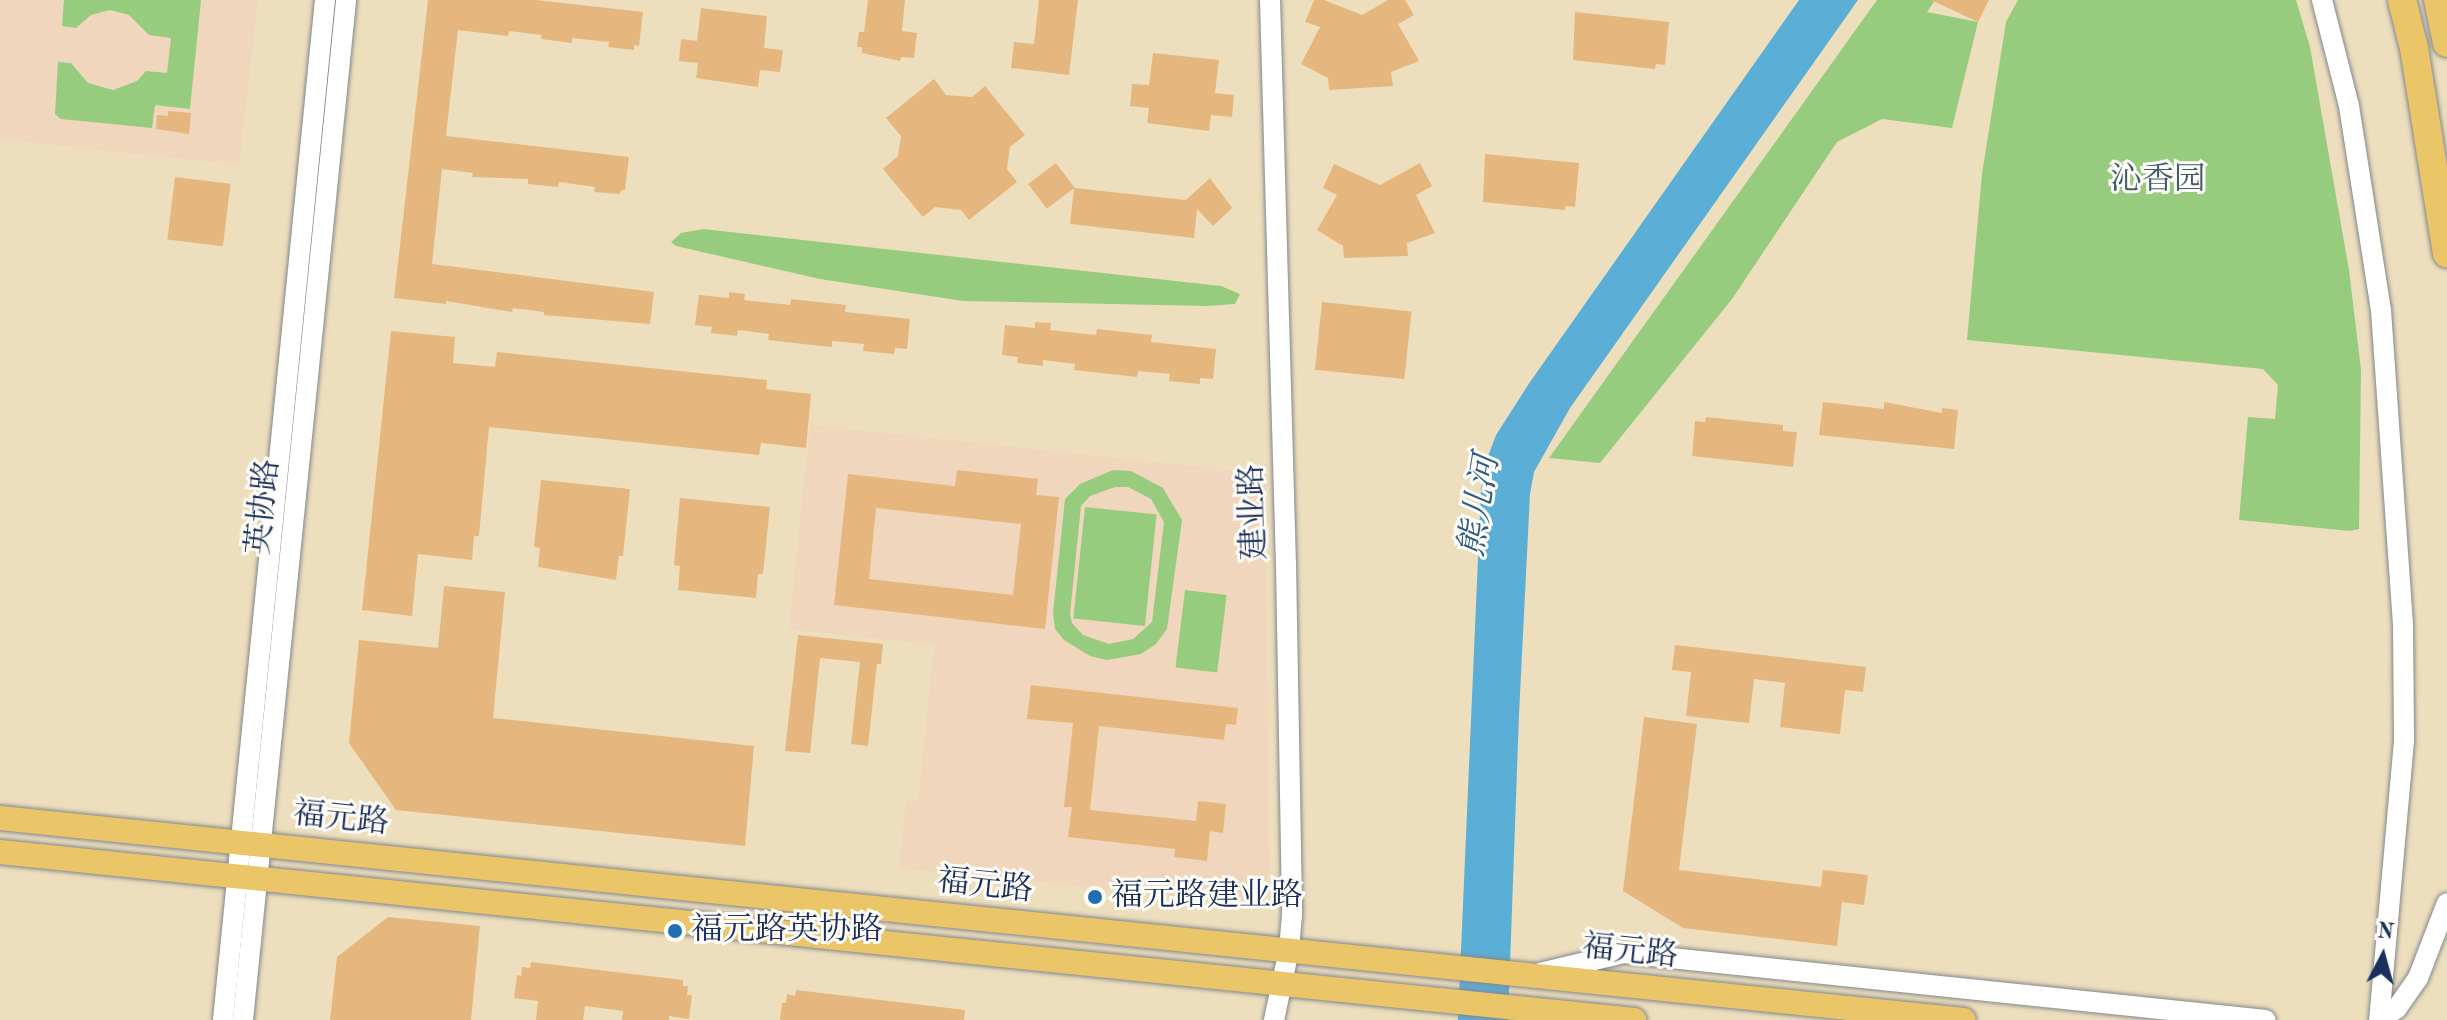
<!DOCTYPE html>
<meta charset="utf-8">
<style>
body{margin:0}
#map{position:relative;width:2447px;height:1020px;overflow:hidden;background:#eddfbd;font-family:"Old Standard TT","Noto Serif SC",serif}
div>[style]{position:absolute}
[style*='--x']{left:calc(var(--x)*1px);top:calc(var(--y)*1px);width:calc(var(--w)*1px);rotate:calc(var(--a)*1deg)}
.built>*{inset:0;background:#f0d6bc}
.green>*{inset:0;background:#97cc7e;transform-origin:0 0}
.water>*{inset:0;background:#5bafd7}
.building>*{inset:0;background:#e5b77e;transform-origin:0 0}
.roads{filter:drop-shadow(0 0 2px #84878e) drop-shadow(0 0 2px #84878e)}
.minor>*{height:20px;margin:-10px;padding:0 10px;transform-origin:10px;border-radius:10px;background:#fff}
.major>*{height:24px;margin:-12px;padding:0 12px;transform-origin:12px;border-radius:12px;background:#eac669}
.highway>*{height:28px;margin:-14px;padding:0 14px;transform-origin:14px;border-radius:14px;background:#eac669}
.dots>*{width:22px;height:22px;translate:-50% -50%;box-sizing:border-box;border:4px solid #fdfcf7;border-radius:50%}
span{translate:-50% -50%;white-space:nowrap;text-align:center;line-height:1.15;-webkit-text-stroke:6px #fdfcf7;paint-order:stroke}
.park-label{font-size:32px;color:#405e68}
.street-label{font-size:32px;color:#1b2f5e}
.poi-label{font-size:32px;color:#1b2f5e}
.left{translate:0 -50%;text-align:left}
.water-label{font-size:34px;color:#315c88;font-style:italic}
.north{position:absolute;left:2343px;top:916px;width:80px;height:80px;-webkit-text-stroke:6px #fdfcf7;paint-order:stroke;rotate:6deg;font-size:22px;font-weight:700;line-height:32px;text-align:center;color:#1b2f5e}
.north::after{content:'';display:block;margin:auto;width:28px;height:36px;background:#1b2f5e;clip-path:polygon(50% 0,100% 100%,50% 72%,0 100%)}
</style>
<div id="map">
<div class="built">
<div style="clip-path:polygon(0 0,258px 0,239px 165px,0 139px)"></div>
<div style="clip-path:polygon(810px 425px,1266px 474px,1269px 869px,1266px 885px,1259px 894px,1244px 903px,899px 868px,906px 801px,918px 801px,934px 645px,789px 629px)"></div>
</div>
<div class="green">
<div style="clip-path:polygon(64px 0,201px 0,190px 109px,155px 105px,152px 128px,61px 119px,55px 114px,58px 62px,71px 63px,88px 83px,113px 90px,137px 81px,146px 71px,167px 73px,171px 38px,149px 35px,129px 15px,110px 10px,91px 15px,76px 28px,62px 26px)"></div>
<div style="clip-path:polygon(1877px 0,1935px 0,1927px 12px,1978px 22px,1952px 128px,1882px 119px,1837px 142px,1732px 299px,1600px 463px,1549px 458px)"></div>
<div style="clip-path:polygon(2018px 0,2296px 0,2310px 47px,2349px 270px,2361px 370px,2359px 529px,2350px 531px,2239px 520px,2248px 417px,2275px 419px,2278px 385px,2263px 369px,1967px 340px,1982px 174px,2006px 22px)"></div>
<div style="clip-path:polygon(703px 229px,1221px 286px,1240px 294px,1235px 304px,1208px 306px,963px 301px,820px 279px,676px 246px,671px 242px,681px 233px)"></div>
<div style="clip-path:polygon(evenodd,1113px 470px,1131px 471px,1163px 488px,1182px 520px,1167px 629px,1156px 644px,1141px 654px,1107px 660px,1090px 656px,1064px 640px,1055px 629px,1053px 613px,1065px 499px,1080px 484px,1113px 470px,1115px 487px,1128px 487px,1151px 499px,1164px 522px,1152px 622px,1133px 639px,1109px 644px,1083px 635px,1072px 623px,1070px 614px,1081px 506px,1090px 496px,1115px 487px)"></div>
<div style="left:1085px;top:507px;width:72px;height:112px;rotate:6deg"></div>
<div style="left:1185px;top:590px;width:42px;height:78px;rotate:7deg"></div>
</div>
<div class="water">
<div style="clip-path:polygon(1799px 0,1858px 0,1570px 408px,1534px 472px,1530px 494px,1519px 715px,1508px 1020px,1458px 1020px,1481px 489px,1487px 459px,1496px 435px,1530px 382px)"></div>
</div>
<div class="building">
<div style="clip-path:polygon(428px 0,536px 0,643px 12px,639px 46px,634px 45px,634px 50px,608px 47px,609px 42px,572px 38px,572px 43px,541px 39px,542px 35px,509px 31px,508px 36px,458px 30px,446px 136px,629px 157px,625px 190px,621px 190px,620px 194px,594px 192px,595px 187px,559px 182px,558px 187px,528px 184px,528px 179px,472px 177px,473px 173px,442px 169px,432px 264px,654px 292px,650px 324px,544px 315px,544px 312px,513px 308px,512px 312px,446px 301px,446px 304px,394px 298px)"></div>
<div style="clip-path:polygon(868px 0,905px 0,902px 31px,917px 33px,914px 58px,901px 57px,900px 61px,862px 53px,862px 47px,857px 47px,859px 32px,864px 32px)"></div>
<div style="clip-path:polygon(1039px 0,1078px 0,1069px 75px,1011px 68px,1014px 42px,1034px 44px)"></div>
<div style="clip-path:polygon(1314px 0,1324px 0,1362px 15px,1388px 0,1405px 0,1414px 15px,1398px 24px,1419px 61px,1391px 72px,1393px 86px,1329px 90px,1328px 78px,1301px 64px,1320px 27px,1305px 22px)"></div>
<div style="clip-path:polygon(1931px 0,1989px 0,1978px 22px)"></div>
<div style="clip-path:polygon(701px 8px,767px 16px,764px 48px,783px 50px,780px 72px,760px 70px,758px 87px,696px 78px,698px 63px,679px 61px,681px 39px,697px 41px)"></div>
<div style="clip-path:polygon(1575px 12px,1669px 22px,1665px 65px,1656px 64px,1655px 69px,1573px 60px)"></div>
<div style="clip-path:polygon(1153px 53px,1219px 60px,1215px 93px,1234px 95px,1232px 117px,1211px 115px,1209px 131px,1147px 123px,1149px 108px,1130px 106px,1132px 84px,1149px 85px)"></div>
<div style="clip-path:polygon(934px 79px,946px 95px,972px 97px,985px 86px,1025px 135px,1010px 147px,1007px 169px,1017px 182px,969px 220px,961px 210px,935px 207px,923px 217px,883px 169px,898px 156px,901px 136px,886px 118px)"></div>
<div style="clip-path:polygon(168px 111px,191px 113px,189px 134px,156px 129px,157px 115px,168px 116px)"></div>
<div style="clip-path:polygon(1485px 154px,1579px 163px,1575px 207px,1565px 206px,1565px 210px,1483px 202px)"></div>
<div style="left:1056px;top:163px;width:31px;height:35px;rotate:53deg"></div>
<div style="clip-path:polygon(1420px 163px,1432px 186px,1416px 195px,1435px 233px,1407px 243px,1408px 256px,1344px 258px,1343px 246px,1317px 230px,1337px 195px,1323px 188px,1334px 164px,1380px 185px)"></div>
<div style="left:175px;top:177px;width:56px;height:63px;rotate:7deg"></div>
<div style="clip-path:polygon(1210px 178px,1232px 208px,1213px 226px,1197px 209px,1194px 238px,1070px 224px,1074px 188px,1186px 200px)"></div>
<div style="clip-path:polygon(729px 292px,745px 294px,744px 300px,790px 305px,791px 299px,846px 305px,845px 312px,910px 319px,907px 349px,895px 348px,894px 354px,863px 351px,864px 344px,832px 341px,832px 347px,812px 345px,768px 340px,769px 334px,738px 330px,737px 336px,711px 333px,712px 327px,695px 325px,699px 295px,729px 298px)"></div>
<div style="left:1322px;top:302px;width:90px;height:68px;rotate:6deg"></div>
<div style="clip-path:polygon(1035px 322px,1051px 323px,1050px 330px,1096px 335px,1097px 329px,1152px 335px,1151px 342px,1216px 349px,1213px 379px,1200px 378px,1200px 384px,1169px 381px,1170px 374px,1138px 371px,1137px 377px,1074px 370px,1075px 364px,1043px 360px,1043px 366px,1017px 363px,1018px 357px,1002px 355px,1005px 325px,1035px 328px)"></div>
<div style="clip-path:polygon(391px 331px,455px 337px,453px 363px,495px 367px,497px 352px,767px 380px,766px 389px,811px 394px,806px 448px,761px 443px,759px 455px,489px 427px,479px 536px,474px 536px,472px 560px,418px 554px,412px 616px,362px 610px)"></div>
<div style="clip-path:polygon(1823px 402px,1884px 409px,1884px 402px,1942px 413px,1942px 408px,1958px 410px,1954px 449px,1819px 435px)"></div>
<div style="clip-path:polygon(1706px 417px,1783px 425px,1783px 431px,1797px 432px,1793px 467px,1692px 456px,1695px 421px,1705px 422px)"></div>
<div style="clip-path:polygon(evenodd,957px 470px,1038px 479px,1036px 495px,1059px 497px,1045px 629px,834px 605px,848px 474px,955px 486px,957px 470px,876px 508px,1021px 524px,1013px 595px,869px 579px,876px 508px)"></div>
<div style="clip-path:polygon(541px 480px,630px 489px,623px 556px,619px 556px,616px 580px,538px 567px,540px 548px,534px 547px)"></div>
<div style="clip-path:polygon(680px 498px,770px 507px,763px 574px,758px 574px,756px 598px,678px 590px,680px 566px,674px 565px)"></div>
<div style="clip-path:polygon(444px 586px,505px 592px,493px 718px,754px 746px,745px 846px,396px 810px,349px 743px,359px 640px,438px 648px)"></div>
<div style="clip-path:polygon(798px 635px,883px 644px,881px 664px,877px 664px,868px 746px,851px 744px,860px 662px,820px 658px,810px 753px,785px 751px)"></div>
<div style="clip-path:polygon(1675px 645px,1866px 667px,1863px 692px,1845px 690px,1840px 734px,1780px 727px,1785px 683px,1754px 679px,1749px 723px,1686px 716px,1691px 672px,1672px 670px)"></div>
<div style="clip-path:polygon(1031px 685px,1238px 708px,1236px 725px,1226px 724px,1224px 740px,1099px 726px,1090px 810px,1196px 821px,1198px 801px,1226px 804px,1223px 833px,1210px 831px,1207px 861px,1174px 857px,1175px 849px,1068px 837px,1072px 807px,1064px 807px,1073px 723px,1027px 719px)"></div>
<div style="clip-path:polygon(1644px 717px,1697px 724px,1679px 870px,1821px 887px,1823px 870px,1868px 875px,1864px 905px,1842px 902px,1837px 946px,1683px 928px,1623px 891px)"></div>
<div style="clip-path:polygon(388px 917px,480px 926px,471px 1020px,330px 1020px,337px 957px)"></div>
<div style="clip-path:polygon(531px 962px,683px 980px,683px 986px,688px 986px,687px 995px,692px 995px,689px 1019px,669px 1016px,669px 1020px,622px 1020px,623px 1011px,585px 1006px,583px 1020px,536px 1020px,538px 1001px,514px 998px,517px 975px,521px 976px,522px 967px,530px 968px)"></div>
<div style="clip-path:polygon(796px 990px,965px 1010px,964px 1020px,780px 1020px,782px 1003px,786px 1003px,787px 994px,795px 996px)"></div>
</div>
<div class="roads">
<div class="minor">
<div style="--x:1270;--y:0;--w:564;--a:88.38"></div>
<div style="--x:1286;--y:564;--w:351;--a:89"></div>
<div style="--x:1292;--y:915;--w:35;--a:95"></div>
<div style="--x:1289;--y:950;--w:72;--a:102.1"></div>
<div style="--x:2322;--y:0;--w:109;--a:75.7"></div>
<div style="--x:2349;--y:106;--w:206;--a:81.1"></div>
<div style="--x:2381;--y:310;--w:314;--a:86"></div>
<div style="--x:2403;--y:623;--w:118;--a:89.5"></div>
<div style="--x:2404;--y:741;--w:280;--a:95.1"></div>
<div style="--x:1540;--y:973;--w:85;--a:-13.5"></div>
<div style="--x:1623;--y:953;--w:646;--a:5.95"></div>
<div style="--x:223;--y:1020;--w:1025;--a:-84.29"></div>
<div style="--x:243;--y:1020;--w:1025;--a:-84.23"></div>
<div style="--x:2380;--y:1020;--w:21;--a:-35"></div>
<div style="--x:2397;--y:1008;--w:37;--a:-55"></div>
<div style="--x:2418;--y:978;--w:80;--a:-68.9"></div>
</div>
<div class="major">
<div style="--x:0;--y:818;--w:1974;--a:5.87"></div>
<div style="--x:0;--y:852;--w:1643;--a:5.87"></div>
</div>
<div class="highway">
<div style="--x:2402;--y:0;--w:49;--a:76"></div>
<div style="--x:2414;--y:48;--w:208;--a:80.9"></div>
<div style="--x:2438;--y:0;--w:44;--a:78.2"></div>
</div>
</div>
<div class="dots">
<div style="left:1095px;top:897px;background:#1f6fb2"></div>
<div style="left:675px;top:931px;background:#1f6fb2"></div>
</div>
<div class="park-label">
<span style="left:2158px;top:181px">沁香园</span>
</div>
<div class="street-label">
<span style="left:265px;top:507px;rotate:-84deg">英协路</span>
<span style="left:1255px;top:512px;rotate:-92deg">建业路</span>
<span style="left:341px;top:820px;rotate:6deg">福元路</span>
<span style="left:985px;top:887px;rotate:6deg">福元路</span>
<span style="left:1630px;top:953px;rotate:6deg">福元路</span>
</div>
<div class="poi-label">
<span class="left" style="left:1111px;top:897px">福元路建业路</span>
<span class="left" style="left:691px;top:931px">福元路英协路</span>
</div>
<div class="water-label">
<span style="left:1481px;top:506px;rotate:-81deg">熊儿河</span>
</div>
<div class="north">N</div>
</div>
